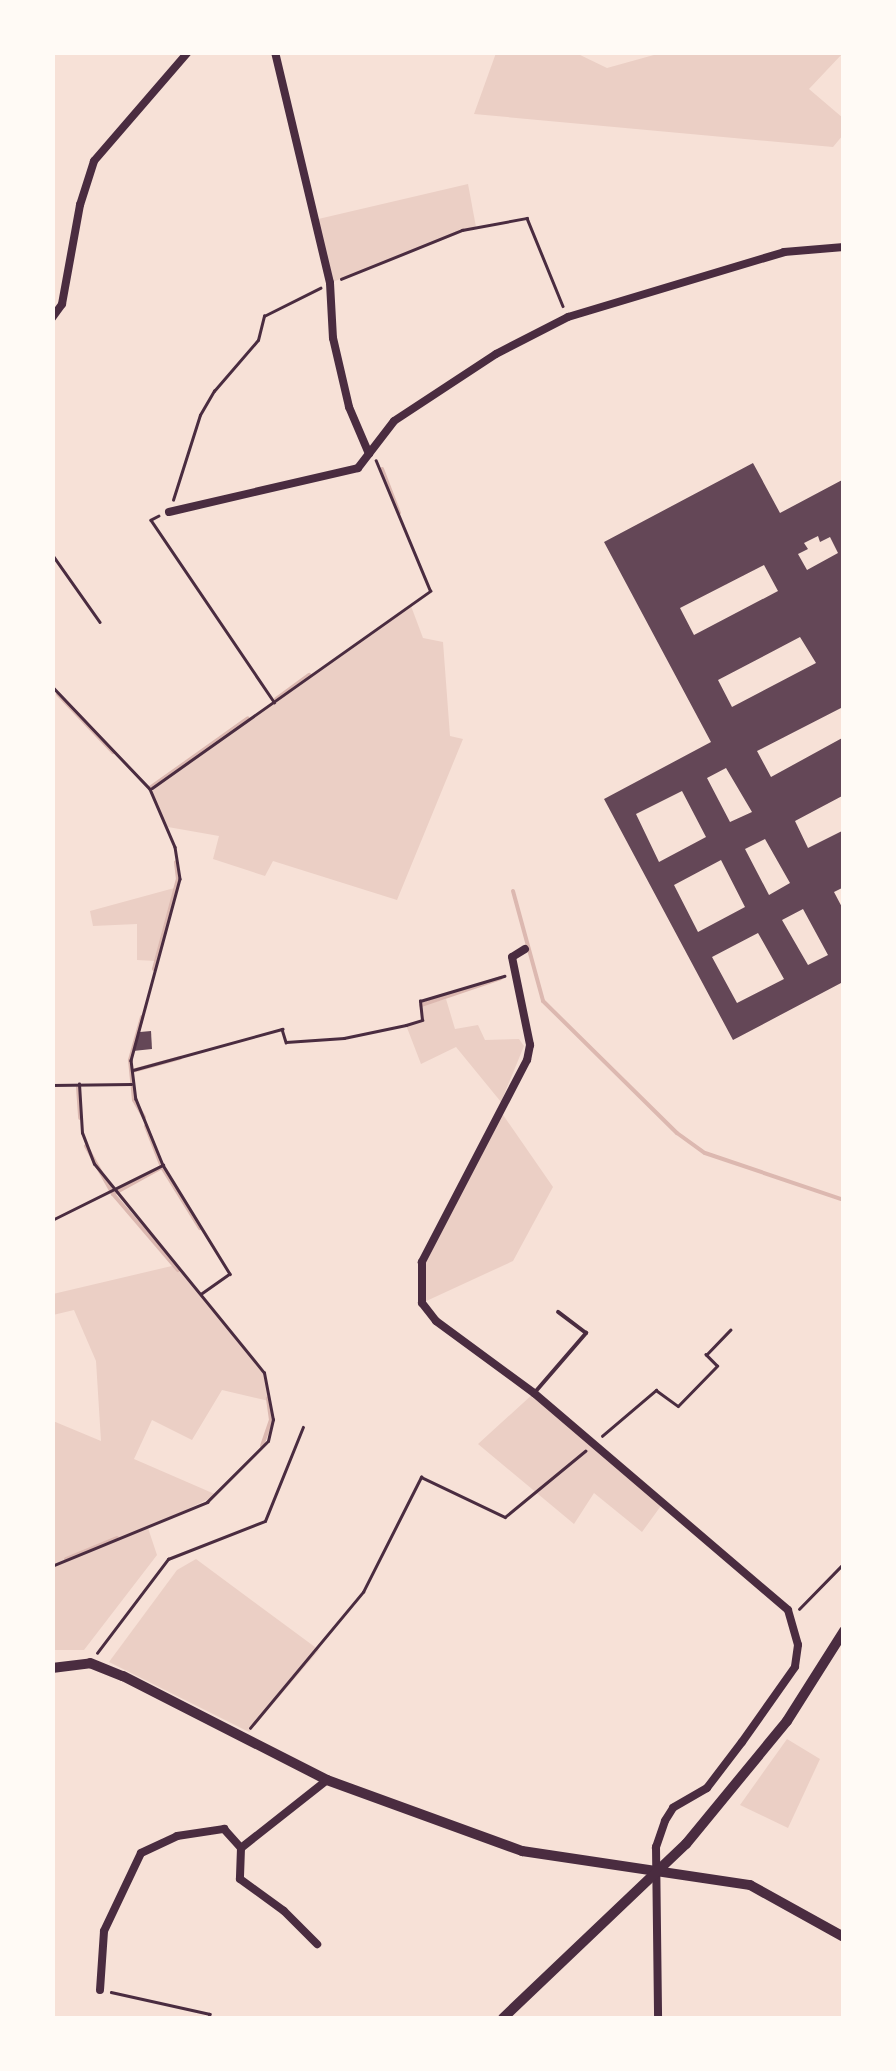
<!DOCTYPE html>
<style>
body{margin:0}
#map{position:relative;width:896px;height:2071px;overflow:hidden;background:#f7e1d7;font-family:Inter,sans-serif}
div>[style]{position:absolute}
[style*='--x']{left:calc(var(--x)*1px);top:calc(var(--y)*1px);width:calc(var(--w)*1px);rotate:calc(var(--a)*1deg)}
.green>*{inset:0;background:#ebcfc5}
.stream>*{height:4px;margin:-2px;padding:0 2px;transform-origin:2px;border-radius:2px;background:#dcb8b0}
.building>*{inset:0;background:#644757}
.path>*{height:2.5px;margin:-1.25px;padding:0 1.25px;transform-origin:1.25px;border-radius:1.25px;background:#4a2c40}
.service>*{height:4px;margin:-2px;padding:0 2px;transform-origin:2px;border-radius:2px;background:#4a2c40}
.minor>*{height:8px;margin:-4px;padding:0 4px;transform-origin:4px;border-radius:4px;background:#4a2c40}
.tertiary>*{height:10px;margin:-5px;padding:0 5px;transform-origin:5px;border-radius:5px;background:#4a2c40}
span{translate:-50% -50%;white-space:nowrap;text-align:center;line-height:1.15;-webkit-text-stroke:8px #fffaf5;paint-order:stroke}
.frame{position:absolute;inset:0;border:55px solid #fffaf5;pointer-events:none}
</style>
<div id="map">
<div class="green">
<div style="clip-path:polygon(496px 53px,576px 53px,607px 68px,661px 53px,843px 53px,809px 89px,843px 118px,843px 135px,833px 147px,474px 114px)"></div>
<div style="clip-path:polygon(468px 184px,476px 227px,330px 283px,314px 220px)"></div>
<div style="clip-path:polygon(411px 606px,423px 638px,443px 642px,450px 736px,463px 739px,397px 900px,273px 861px,265px 876px,213px 859px,219px 836px,168px 827px,150px 789px)"></div>
<div style="clip-path:polygon(178px 887px,156px 961px,137px 960px,137px 924px,93px 926px,90px 911px)"></div>
<div style="clip-path:polygon(446px 999px,455px 1029px,478px 1025px,485px 1040px,519px 1039px,524px 1046px,501px 1102px,456px 1047px,421px 1064px,406px 1025px,422px 1019px,419px 1006px)"></div>
<div style="clip-path:polygon(501px 1112px,553px 1187px,513px 1261px,422px 1303px,422px 1262px)"></div>
<div style="clip-path:polygon(176px 1265px,264px 1373px,269px 1401px,222px 1390px,192px 1440px,152px 1420px,134px 1459px,217px 1495px,148px 1528px,157px 1555px,84px 1650px,53px 1650px,53px 1421px,101px 1441px,96px 1361px,74px 1310px,53px 1315px,53px 1294px)"></div>
<div style="clip-path:polygon(534px 1393px,663px 1503px,642px 1532px,594px 1493px,574px 1524px,478px 1444px)"></div>
<div style="clip-path:polygon(196px 1559px,319px 1650px,249px 1732px,109px 1662px,177px 1570px)"></div>
<div style="clip-path:polygon(787px 1739px,820px 1759px,788px 1828px,740px 1805px)"></div>
</div>
<div class="stream">
<div style="--x:382;--y:469;--w:47;--a:68.9"></div>
<div style="--x:58;--y:694;--w:80;--a:46.5"></div>
<div style="--x:276;--y:699;--w:41;--a:-36"></div>
<div style="--x:150;--y:788;--w:120;--a:-35.5"></div>
<div style="--x:513;--y:891;--w:114;--a:74.7"></div>
<div style="--x:543;--y:1001;--w:188;--a:44.6"></div>
<div style="--x:677;--y:1133;--w:34;--a:36"></div>
<div style="--x:705;--y:1153;--w:147;--a:18.7"></div>
<div style="--x:154;--y:969;--w:93;--a:-75.1"></div>
<div style="--x:178;--y:879;--w:17;--a:-97"></div>
<div style="--x:421;--y:1005;--w:84;--a:-18.6"></div>
<div style="--x:142;--y:1017;--w:45;--a:105.6"></div>
<div style="--x:130;--y:1060;--w:40;--a:84.3"></div>
<div style="--x:134;--y:1100;--w:20;--a:60"></div>
<div style="--x:132;--y:1071;--w:50;--a:-15.2"></div>
<div style="--x:78;--y:1087;--w:31;--a:86"></div>
<div style="--x:146;--y:1126;--w:44;--a:68.7"></div>
<div style="--x:162;--y:1167;--w:72;--a:58.1"></div>
<div style="--x:86;--y:1146;--w:55;--a:60.6"></div>
<div style="--x:162;--y:1167;--w:56;--a:151.1"></div>
<div style="--x:113;--y:1194;--w:100;--a:49.5"></div>
<div style="--x:262;--y:1446;--w:28;--a:-71"></div>
<div style="--x:271;--y:1420;--w:22;--a:-98"></div>
<div style="--x:66;--y:1559;--w:55;--a:-22.4"></div>
</div>
<div class="building">
<div style="clip-path:polygon(evenodd,753px 463px,780px 513px,844px 479px,844px 713px,841px 708px,757px 751px,771px 777px,844px 737px,844px 795px,795px 821px,808px 848px,844px 830px,844px 887px,834px 892px,844px 911px,844px 987px,841px 983px,733px 1040px,604px 799px,711px 742px,604px 542px,753px 463px,818px 536px,820px 542px,830px 537px,838px 553px,807px 570px,798px 554px,808px 549px,804px 543px,818px 536px,753px 463px,764px 565px,778px 591px,694px 635px,680px 608px,764px 565px,753px 463px,800px 637px,816px 663px,732px 707px,718px 680px,800px 637px,753px 463px,726px 768px,752px 812px,730px 822px,707px 778px,726px 768px,753px 463px,682px 791px,706px 837px,659px 862px,636px 814px,682px 791px,753px 463px,765px 839px,790px 883px,769px 895px,745px 849px,765px 839px,753px 463px,721px 860px,745px 907px,698px 932px,674px 885px,721px 860px,753px 463px,803px 909px,828px 955px,808px 965px,782px 920px,803px 909px,753px 463px,758px 933px,784px 979px,737px 1003px,712px 957px,758px 933px)"></div>
<div style="clip-path:polygon(151px 1031px,152px 1049px,133px 1051px,140px 1032px)"></div>
</div>
<div class="path">
<div style="--x:341;--y:279;--w:131;--a:-22"></div>
<div style="--x:462;--y:230;--w:66;--a:-10.5"></div>
<div style="--x:527;--y:218;--w:95;--a:67.8"></div>
<div style="--x:173;--y:500;--w:89;--a:-72.4"></div>
<div style="--x:200;--y:415;--w:28;--a:-60"></div>
<div style="--x:214;--y:391;--w:67;--a:-49.2"></div>
<div style="--x:258;--y:340;--w:25;--a:-76"></div>
<div style="--x:264;--y:316;--w:63;--a:-26.6"></div>
<div style="--x:159;--y:516;--w:9;--a:153"></div>
<div style="--x:151;--y:520;--w:220;--a:55.9"></div>
<div style="--x:52;--y:554;--w:83;--a:54.8"></div>
<div style="--x:52;--y:686;--w:142;--a:46.4"></div>
<div style="--x:150;--y:789;--w:63;--a:66.7"></div>
<div style="--x:175;--y:847;--w:32;--a:81"></div>
<div style="--x:180;--y:879;--w:188;--a:105.1"></div>
<div style="--x:131;--y:1060;--w:39;--a:83"></div>
<div style="--x:136;--y:1099;--w:71;--a:67.8"></div>
<div style="--x:163;--y:1165;--w:128;--a:58.4"></div>
<div style="--x:230;--y:1274;--w:35;--a:145"></div>
<div style="--x:152;--y:788;--w:341;--a:-35.3"></div>
<div style="--x:430;--y:591;--w:141;--a:-112.6"></div>
<div style="--x:133;--y:1070;--w:155;--a:-15.4"></div>
<div style="--x:282;--y:1029;--w:14;--a:73"></div>
<div style="--x:286;--y:1042;--w:58;--a:-3.9"></div>
<div style="--x:344;--y:1038;--w:63;--a:-11.8"></div>
<div style="--x:406;--y:1025;--w:17;--a:-17"></div>
<div style="--x:422;--y:1020;--w:19;--a:-96"></div>
<div style="--x:420;--y:1001;--w:88;--a:-16.6"></div>
<div style="--x:52;--y:1085;--w:79;--a:-0.7"></div>
<div style="--x:52;--y:1220;--w:124;--a:-26.4"></div>
<div style="--x:602;--y:1436;--w:71;--a:-40.4"></div>
<div style="--x:656;--y:1390;--w:27;--a:36"></div>
<div style="--x:678;--y:1406;--w:56;--a:-45.7"></div>
<div style="--x:717;--y:1366;--w:16;--a:-135"></div>
<div style="--x:706;--y:1355;--w:35;--a:-46"></div>
<div style="--x:52;--y:1566;--w:168;--a:-22.4"></div>
<div style="--x:207;--y:1502;--w:86;--a:-45"></div>
<div style="--x:268;--y:1441;--w:22;--a:-77"></div>
<div style="--x:273;--y:1420;--w:48;--a:-100.8"></div>
<div style="--x:264;--y:1373;--w:269;--a:-129.1"></div>
<div style="--x:94;--y:1164;--w:33;--a:-111"></div>
<div style="--x:82;--y:1133;--w:49;--a:-93.5"></div>
<div style="--x:799;--y:1609;--w:64;--a:-45.6"></div>
<div style="--x:97;--y:1653;--w:118;--a:-52.9"></div>
<div style="--x:168;--y:1559;--w:104;--a:-21.4"></div>
<div style="--x:265;--y:1521;--w:101;--a:-68"></div>
<div style="--x:250;--y:1728;--w:177;--a:-50.3"></div>
<div style="--x:363;--y:1592;--w:129;--a:-63.2"></div>
<div style="--x:421;--y:1477;--w:93;--a:25.5"></div>
<div style="--x:505;--y:1517;--w:104;--a:-39.5"></div>
<div style="--x:111;--y:1992;--w:101;--a:12.5"></div>
<div style="--x:210;--y:2014;--w:4;--a:104"></div>
</div>
<div class="service">
<div style="--x:536;--y:1391;--w:77;--a:-49.2"></div>
<div style="--x:586;--y:1333;--w:35;--a:-143"></div>
</div>
<div class="minor">
<div style="--x:275;--y:52;--w:237;--a:76.6"></div>
<div style="--x:330;--y:283;--w:55;--a:86.9"></div>
<div style="--x:333;--y:338;--w:71;--a:76.9"></div>
<div style="--x:349;--y:407;--w:51;--a:66.9"></div>
<div style="--x:52;--y:318;--w:17;--a:-54"></div>
<div style="--x:62;--y:304;--w:101;--a:-79.7"></div>
<div style="--x:80;--y:205;--w:46;--a:-72.3"></div>
<div style="--x:94;--y:161;--w:144;--a:-49.2"></div>
<div style="--x:169;--y:512;--w:194;--a:-13.1"></div>
<div style="--x:358;--y:468;--w:59;--a:-52.5"></div>
<div style="--x:394;--y:421;--w:122;--a:-33.3"></div>
<div style="--x:496;--y:354;--w:81;--a:-27.2"></div>
<div style="--x:568;--y:317;--w:226;--a:-16.7"></div>
<div style="--x:784;--y:252;--w:60;--a:-4.8"></div>
<div style="--x:525;--y:949;--w:15;--a:148"></div>
<div style="--x:512;--y:957;--w:90;--a:78.4"></div>
<div style="--x:530;--y:1045;--w:15;--a:101"></div>
<div style="--x:527;--y:1060;--w:228;--a:117.5"></div>
<div style="--x:422;--y:1262;--w:41;--a:90"></div>
<div style="--x:422;--y:1303;--w:23;--a:52"></div>
<div style="--x:436;--y:1321;--w:122;--a:36.3"></div>
<div style="--x:534;--y:1393;--w:334;--a:40.5"></div>
<div style="--x:788;--y:1610;--w:36;--a:74"></div>
<div style="--x:798;--y:1645;--w:22;--a:98"></div>
<div style="--x:795;--y:1667;--w:92;--a:125.2"></div>
<div style="--x:742;--y:1742;--w:58;--a:127.3"></div>
<div style="--x:707;--y:1788;--w:39;--a:150"></div>
<div style="--x:673;--y:1808;--w:15;--a:122"></div>
<div style="--x:665;--y:1821;--w:28;--a:109"></div>
<div style="--x:656;--y:1847;--w:171;--a:89.3"></div>
<div style="--x:241;--y:1848;--w:31;--a:92"></div>
<div style="--x:240;--y:1879;--w:54;--a:36"></div>
<div style="--x:284;--y:1911;--w:47;--a:45"></div>
<div style="--x:100;--y:1990;--w:59;--a:-86.1"></div>
<div style="--x:104;--y:1931;--w:86;--a:-64.6"></div>
<div style="--x:141;--y:1853;--w:40;--a:-25"></div>
<div style="--x:177;--y:1836;--w:48;--a:-8.5"></div>
<div style="--x:224;--y:1829;--w:25;--a:48"></div>
<div style="--x:241;--y:1848;--w:110;--a:-38.3"></div>
</div>
<div class="tertiary">
<div style="--x:52;--y:1668;--w:38;--a:-7"></div>
<div style="--x:90;--y:1663;--w:35;--a:22"></div>
<div style="--x:123;--y:1676;--w:229;--a:27"></div>
<div style="--x:327;--y:1780;--w:208;--a:20"></div>
<div style="--x:522;--y:1851;--w:231;--a:8.5"></div>
<div style="--x:750;--y:1885;--w:107;--a:29"></div>
<div style="--x:503;--y:2018;--w:253;--a:-43.6"></div>
<div style="--x:686;--y:1844;--w:159;--a:-50.6"></div>
<div style="--x:787;--y:1721;--w:107;--a:-57.7"></div>
</div>
<div class="frame"></div>
</div>
